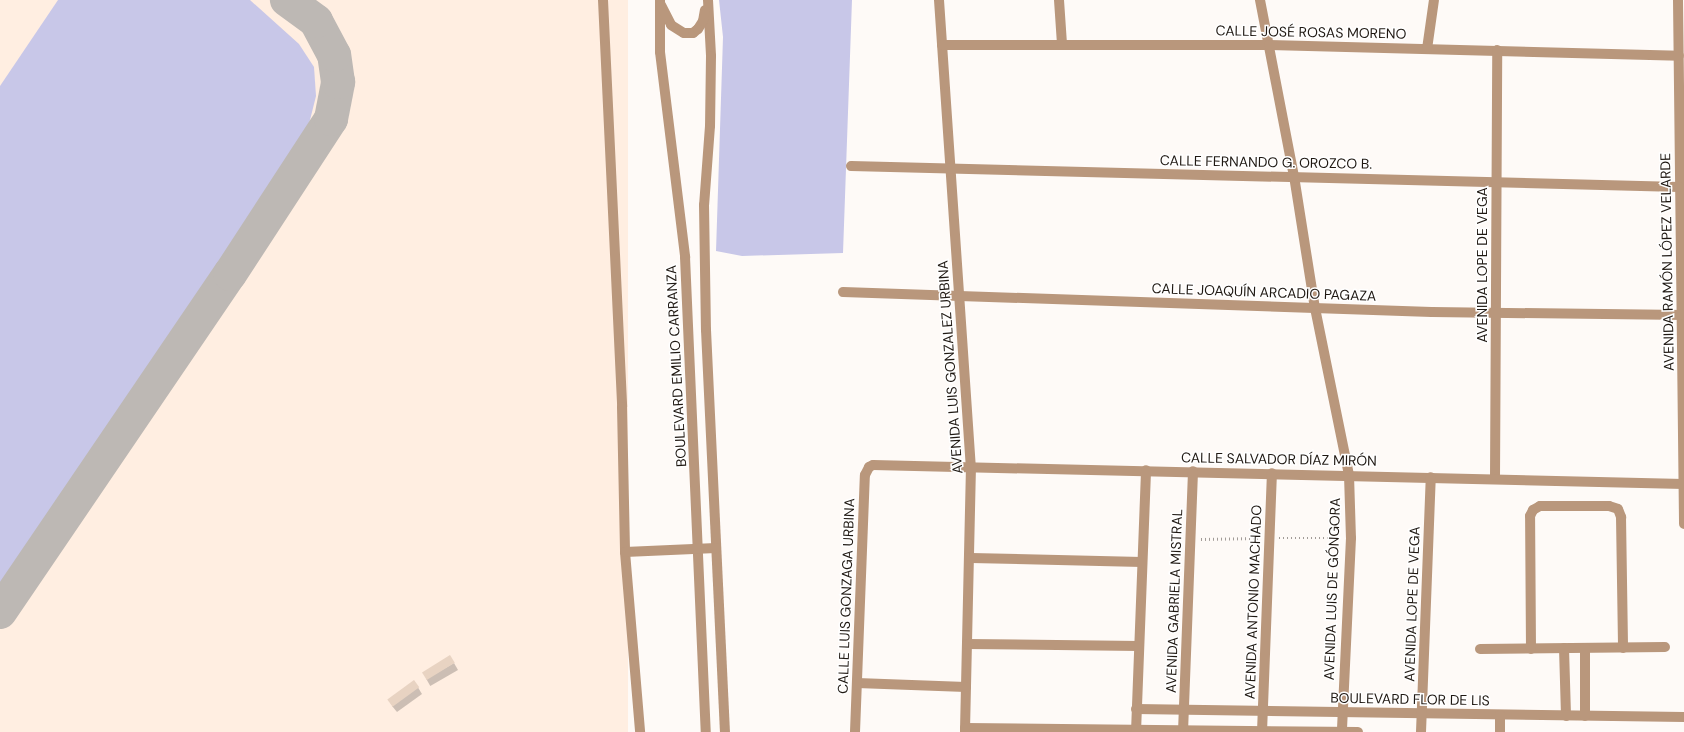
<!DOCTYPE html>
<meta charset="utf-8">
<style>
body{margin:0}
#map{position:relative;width:1684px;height:732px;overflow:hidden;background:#fefaf7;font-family:"DM Sans",sans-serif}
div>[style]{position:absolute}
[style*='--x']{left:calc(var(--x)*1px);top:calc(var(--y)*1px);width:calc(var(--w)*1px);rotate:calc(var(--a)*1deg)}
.built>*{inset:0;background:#ffeee1;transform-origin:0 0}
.green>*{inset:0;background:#c8c7e8}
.shadow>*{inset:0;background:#0003;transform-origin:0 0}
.taxiway>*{height:34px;margin:-17px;padding:0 17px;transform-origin:17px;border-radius:17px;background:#bdb8b4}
.building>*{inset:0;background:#e8d3c2;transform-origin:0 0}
.path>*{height:2.5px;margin-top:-1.25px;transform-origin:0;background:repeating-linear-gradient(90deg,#a29c98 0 1px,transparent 0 4px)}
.minor>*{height:10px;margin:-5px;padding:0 5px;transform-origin:5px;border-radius:5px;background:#b9977c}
span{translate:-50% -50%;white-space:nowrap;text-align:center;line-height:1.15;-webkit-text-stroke:3px #fff;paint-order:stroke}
.street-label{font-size:14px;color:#1f1812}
</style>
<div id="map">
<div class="built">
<div style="left:0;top:0;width:628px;height:732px"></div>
</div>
<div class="green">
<div style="clip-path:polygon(58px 0,250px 0,299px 44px,314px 67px,316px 96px,309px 124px,269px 197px,0 594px,0 86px)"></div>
<div style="clip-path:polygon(719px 0,852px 0,843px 253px,742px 256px,716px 251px,723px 37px)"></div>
</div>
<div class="shadow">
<div style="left:454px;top:663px;width:8px;height:32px;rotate:60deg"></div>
<div style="clip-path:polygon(414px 681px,422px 694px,397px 712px,392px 706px)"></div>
</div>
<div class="taxiway">
<div style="--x:0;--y:612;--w:409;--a:-55.8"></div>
<div style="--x:230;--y:274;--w:185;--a:-56.9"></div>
<div style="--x:331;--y:119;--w:38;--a:-79"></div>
<div style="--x:338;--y:82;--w:27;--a:-98"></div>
<div style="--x:334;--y:55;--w:38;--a:-118"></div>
<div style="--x:316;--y:21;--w:36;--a:-144"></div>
</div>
<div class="building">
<div style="left:450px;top:655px;width:9px;height:33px;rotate:58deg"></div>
<div style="left:414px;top:680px;width:9px;height:33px;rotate:54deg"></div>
</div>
<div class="path">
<div style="--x:1279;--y:538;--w:63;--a:0"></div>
<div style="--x:1201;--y:539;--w:59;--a:-1"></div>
</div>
<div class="minor">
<div style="--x:603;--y:0;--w:407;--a:87.3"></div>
<div style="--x:622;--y:407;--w:145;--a:88.8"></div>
<div style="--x:625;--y:552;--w:181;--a:85.2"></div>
<div style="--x:660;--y:0;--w:52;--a:90"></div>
<div style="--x:660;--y:52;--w:207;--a:83"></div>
<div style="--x:685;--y:257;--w:475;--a:87.5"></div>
<div style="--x:708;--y:0;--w:56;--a:86.9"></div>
<div style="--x:711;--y:56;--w:70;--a:90.8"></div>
<div style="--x:710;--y:126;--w:79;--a:94.3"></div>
<div style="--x:704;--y:205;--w:125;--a:89.1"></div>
<div style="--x:706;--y:330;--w:402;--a:87.3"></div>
<div style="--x:939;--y:0;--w:467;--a:86.1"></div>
<div style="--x:971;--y:466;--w:266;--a:91.3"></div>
<div style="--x:1059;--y:0;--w:44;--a:86.1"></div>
<div style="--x:1260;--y:0;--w:179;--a:79.1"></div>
<div style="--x:1294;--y:176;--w:134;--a:81"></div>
<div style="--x:1315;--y:308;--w:170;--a:78.5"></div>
<div style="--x:1349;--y:475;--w:63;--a:88.2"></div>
<div style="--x:1351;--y:538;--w:194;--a:92.7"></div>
<div style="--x:1678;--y:0;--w:524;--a:89.34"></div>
<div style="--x:661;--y:5;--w:22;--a:63"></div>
<div style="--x:671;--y:25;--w:15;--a:32"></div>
<div style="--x:684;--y:33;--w:9;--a:0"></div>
<div style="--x:693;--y:33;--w:6;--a:-39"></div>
<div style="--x:698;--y:29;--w:9;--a:-58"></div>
<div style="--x:703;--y:21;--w:11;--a:-80"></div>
<div style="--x:942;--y:45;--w:327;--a:0"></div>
<div style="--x:1269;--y:45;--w:410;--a:1.5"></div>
<div style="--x:1427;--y:49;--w:49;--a:-81.9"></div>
<div style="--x:851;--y:166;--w:829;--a:1.45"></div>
<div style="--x:843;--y:292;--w:589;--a:1.94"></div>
<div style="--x:1432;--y:312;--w:252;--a:0.7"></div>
<div style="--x:1495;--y:479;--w:429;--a:-89.7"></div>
<div style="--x:625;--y:552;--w:91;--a:-2.5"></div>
<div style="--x:971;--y:558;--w:171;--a:1.3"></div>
<div style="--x:967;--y:644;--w:172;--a:0.7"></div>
<div style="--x:1564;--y:648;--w:68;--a:88.3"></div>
<div style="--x:1480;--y:649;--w:185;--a:-0.6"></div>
<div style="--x:1531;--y:649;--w:133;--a:-90.4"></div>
<div style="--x:1530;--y:516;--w:7;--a:-63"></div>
<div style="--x:1533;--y:510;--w:8;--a:-30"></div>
<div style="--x:1540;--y:506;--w:69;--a:0"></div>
<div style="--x:1609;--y:506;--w:9;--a:18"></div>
<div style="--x:1618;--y:509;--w:9;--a:69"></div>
<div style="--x:1621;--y:517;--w:131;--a:89.1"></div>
<div style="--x:857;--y:683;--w:109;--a:2.1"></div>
<div style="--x:1136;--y:709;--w:548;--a:0.84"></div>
<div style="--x:1585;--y:716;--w:68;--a:-90"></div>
<div style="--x:965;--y:728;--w:393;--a:0.6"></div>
<div style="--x:855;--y:732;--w:257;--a:-87.8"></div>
<div style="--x:865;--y:475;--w:9;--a:-63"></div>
<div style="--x:869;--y:467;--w:4;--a:-27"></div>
<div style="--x:873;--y:465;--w:811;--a:1.34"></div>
<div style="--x:1136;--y:732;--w:262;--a:-87.8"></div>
<div style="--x:1183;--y:732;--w:261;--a:-87.8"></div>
<div style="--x:1262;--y:732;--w:259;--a:-87.8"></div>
<div style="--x:1421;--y:732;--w:255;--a:-87.8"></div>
<div style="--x:1500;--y:732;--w:17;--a:-90"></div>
</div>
<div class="street-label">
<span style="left:1311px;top:32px;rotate:1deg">CALLE JOSÉ ROSAS MORENO</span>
<span style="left:1266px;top:162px;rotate:1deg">CALLE FERNANDO G. OROZCO B.</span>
<span style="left:1667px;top:262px;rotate:-91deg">AVENIDA RAMÓN LÓPEZ VELARDE</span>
<span style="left:1482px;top:265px;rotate:-90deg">AVENIDA LOPE DE VEGA</span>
<span style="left:1264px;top:292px;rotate:2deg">CALLE JOAQUÍN ARCADIO PAGAZA</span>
<span style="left:676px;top:366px;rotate:-93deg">BOULEVARD EMILIO CARRANZA</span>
<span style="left:950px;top:367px;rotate:-94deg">AVENIDA LUIS GONZALEZ URBINA</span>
<span style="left:1279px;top:459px;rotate:1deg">CALLE SALVADOR DÍAZ MIRÓN</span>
<span style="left:1332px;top:589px;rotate:-88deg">AVENIDA LUIS DE GÓNGORA</span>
<span style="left:846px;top:596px;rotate:-88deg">CALLE LUIS GONZAGA URBINA</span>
<span style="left:1174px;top:601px;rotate:-88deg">AVENIDA GABRIELA MISTRAL</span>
<span style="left:1253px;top:602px;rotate:-88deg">AVENIDA ANTONIO MACHADO</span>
<span style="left:1412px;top:604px;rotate:-88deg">AVENIDA LOPE DE VEGA</span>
<span style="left:1410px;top:699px;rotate:1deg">BOULEVARD FLOR DE LIS</span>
</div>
</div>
